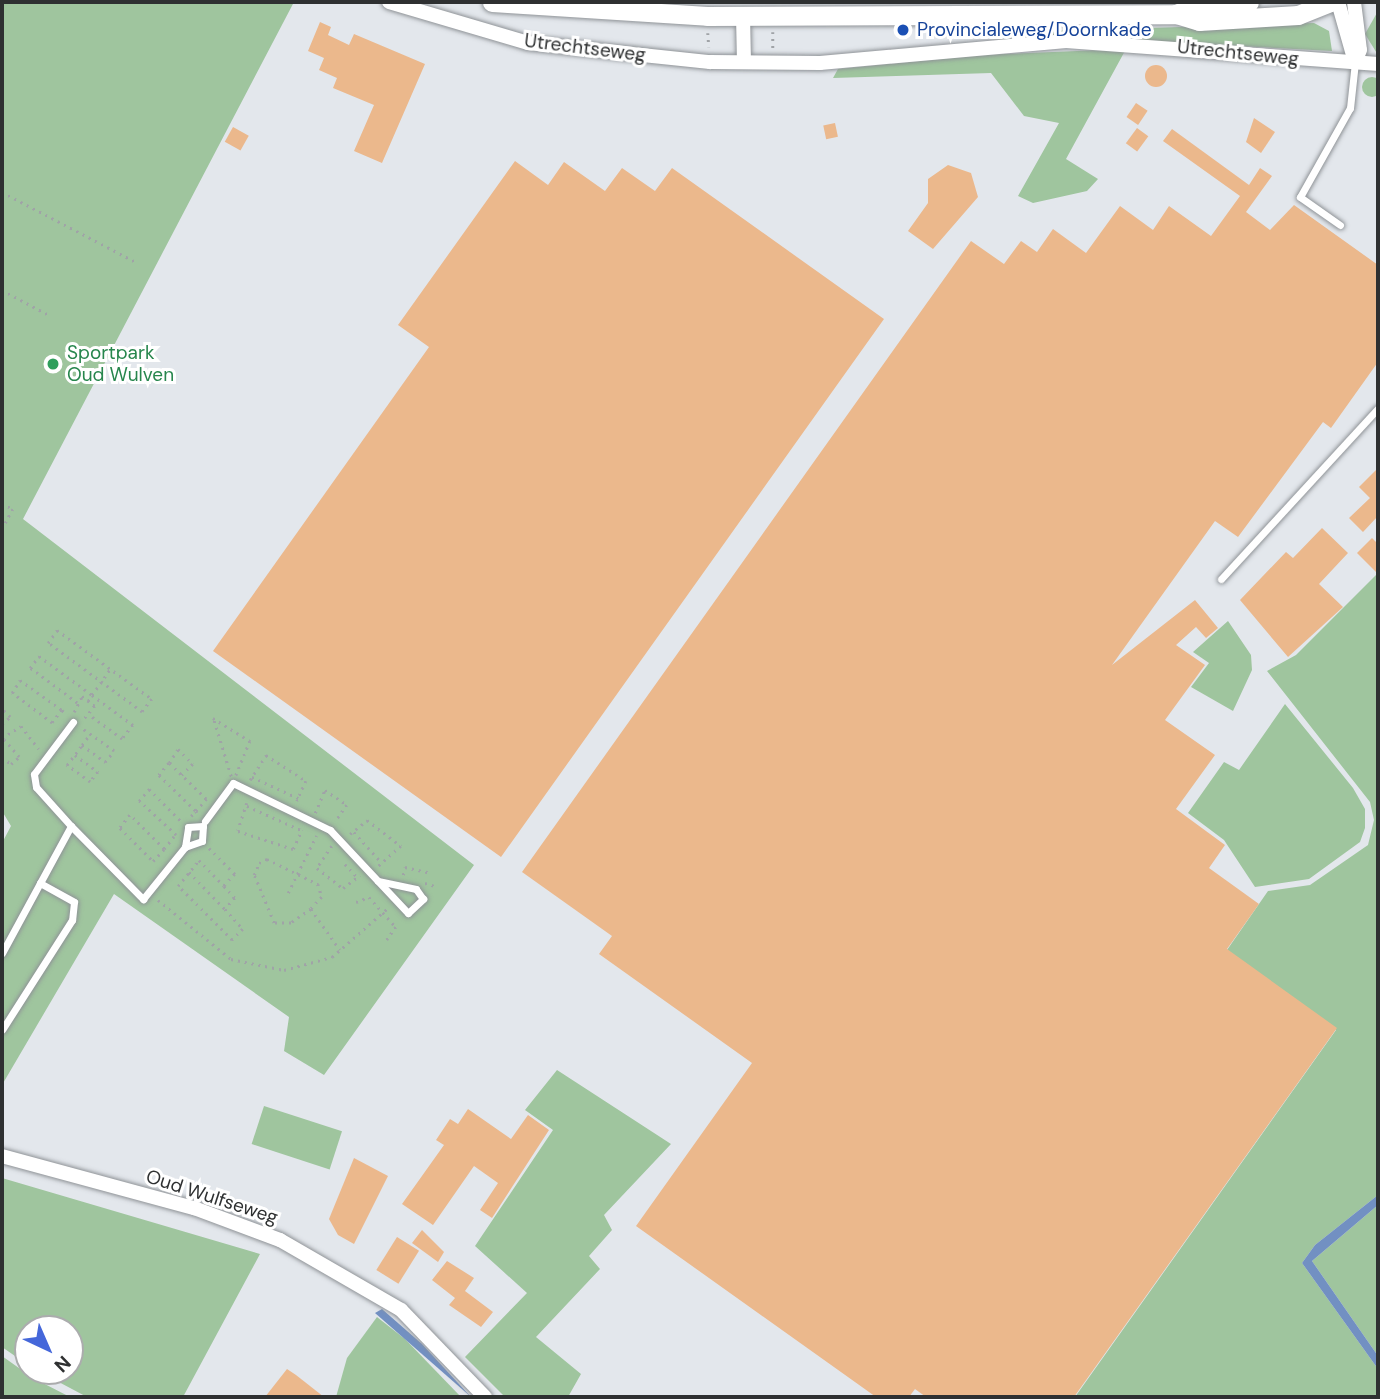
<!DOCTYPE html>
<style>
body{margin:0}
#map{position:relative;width:1380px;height:1399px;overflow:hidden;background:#e3e7ec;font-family:"DM Sans",sans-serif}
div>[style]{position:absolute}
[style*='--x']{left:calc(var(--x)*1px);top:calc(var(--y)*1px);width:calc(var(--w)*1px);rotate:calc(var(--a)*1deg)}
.green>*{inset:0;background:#9fc59e;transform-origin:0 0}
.round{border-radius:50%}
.water>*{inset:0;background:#7290c2}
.building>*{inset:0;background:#ebb88c;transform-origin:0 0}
.path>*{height:2.5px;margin-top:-1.25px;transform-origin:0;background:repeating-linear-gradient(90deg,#a0a3a7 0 2px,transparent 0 7px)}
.roads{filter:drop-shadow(0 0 2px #8f9397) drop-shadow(0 0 2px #8f9397)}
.lane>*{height:7px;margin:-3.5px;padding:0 3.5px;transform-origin:3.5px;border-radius:3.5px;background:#fff}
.street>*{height:14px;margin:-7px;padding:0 7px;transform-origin:7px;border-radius:7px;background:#fff}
.secondary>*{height:19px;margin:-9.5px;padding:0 9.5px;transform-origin:9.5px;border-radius:9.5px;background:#fff}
.dots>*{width:19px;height:19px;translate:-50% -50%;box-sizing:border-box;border:4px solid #fff;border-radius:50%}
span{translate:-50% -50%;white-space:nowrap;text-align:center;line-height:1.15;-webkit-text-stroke:6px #fff;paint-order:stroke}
.transit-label{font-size:19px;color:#164399}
.left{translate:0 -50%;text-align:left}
.street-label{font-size:19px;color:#2e3031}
.leisure-label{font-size:19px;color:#27864d}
.frame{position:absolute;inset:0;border:4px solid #2e3031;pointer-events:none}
.north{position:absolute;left:14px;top:1315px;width:70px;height:70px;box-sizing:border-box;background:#fff;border:2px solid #abacad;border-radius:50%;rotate:136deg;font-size:19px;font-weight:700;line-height:28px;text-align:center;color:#2e3031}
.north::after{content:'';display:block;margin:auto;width:24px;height:32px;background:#4567da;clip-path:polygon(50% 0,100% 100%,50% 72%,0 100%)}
</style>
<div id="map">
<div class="green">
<div style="clip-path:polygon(2px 2px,294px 2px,23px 519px,474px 865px,324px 1075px,284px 1051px,289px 1017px,114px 894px,2px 1085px,2px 843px,11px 826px,2px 811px)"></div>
<div style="clip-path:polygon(1378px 11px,1378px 55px,1365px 34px)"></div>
<div style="clip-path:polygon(1314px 23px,1329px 31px,1332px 51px,1051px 36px,1047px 31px)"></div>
<div style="clip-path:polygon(1126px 49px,1066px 159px,1098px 179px,1087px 191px,1033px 203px,1018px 196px,1059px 123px,1024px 116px,991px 73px,833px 78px,838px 69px,980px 55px)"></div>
<div class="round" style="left:1362px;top:77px;width:20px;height:20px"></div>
<div style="clip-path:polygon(1378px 573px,1378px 1195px,1315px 1245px,1302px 1263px,1378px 1369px,1378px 1397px,1075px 1397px,1336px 1030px,1227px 950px,1268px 891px,1310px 885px,1368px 845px,1374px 820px,1370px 802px,1267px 671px,1296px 655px)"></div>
<div style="clip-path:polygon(1228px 621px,1251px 655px,1252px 670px,1233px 711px,1191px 687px,1209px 663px,1193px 652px)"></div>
<div style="clip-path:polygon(1285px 704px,1353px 788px,1365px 809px,1365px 828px,1360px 842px,1309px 879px,1255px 887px,1224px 840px,1188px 813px,1224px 762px,1239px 770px)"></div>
<div style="clip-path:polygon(557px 1070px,671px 1144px,604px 1215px,612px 1230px,589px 1256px,600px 1269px,536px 1337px,581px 1374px,568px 1397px,505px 1397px,465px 1357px,527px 1293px,475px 1246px,553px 1130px,525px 1110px)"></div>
<div style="left:264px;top:1106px;width:82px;height:40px;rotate:18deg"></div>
<div style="clip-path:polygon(2px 1178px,260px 1254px,183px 1397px,87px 1397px,38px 1371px,70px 1371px,70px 1329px,28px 1329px,28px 1365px,2px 1347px)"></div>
<div style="clip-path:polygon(1378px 1205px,1378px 1356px,1312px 1261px)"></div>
<div style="clip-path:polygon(377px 1317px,405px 1339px,461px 1397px,336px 1397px,347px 1358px)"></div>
<div style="clip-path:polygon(2px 1356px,33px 1378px,70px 1397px,2px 1397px)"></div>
</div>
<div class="water">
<div style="clip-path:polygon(1378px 1195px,1378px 1205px,1312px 1261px,1378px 1356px,1378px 1369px,1302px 1263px,1315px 1245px)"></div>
<div style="clip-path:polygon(382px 1309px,422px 1344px,471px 1397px,375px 1313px)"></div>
</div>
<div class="building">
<div style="clip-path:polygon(320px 22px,331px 27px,328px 35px,349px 45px,354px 34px,425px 64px,382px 163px,354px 151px,374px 105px,333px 88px,337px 78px,319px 70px,324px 58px,308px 51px)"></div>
<div class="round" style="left:1145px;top:65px;width:22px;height:22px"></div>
<div style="left:1136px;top:103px;width:14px;height:17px;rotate:34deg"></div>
<div style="clip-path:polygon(1254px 118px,1275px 132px,1261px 153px,1246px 142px)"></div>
<div style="left:835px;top:123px;width:14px;height:12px;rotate:78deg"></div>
<div style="left:233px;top:127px;width:18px;height:17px;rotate:29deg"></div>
<div style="left:1137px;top:128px;width:14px;height:19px;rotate:36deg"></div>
<div style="clip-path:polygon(1172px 129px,1249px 185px,1260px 168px,1272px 176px,1246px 212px,1270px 230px,1294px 205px,1378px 265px,1378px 362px,1331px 428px,1323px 422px,1238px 537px,1215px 521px,1112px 665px,1195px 600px,1218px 628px,1206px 638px,1196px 627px,1176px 645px,1205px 665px,1165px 720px,1215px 755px,1176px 809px,1225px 845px,1209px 868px,1259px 904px,1227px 949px,1337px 1028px,1074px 1397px,926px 1397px,915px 1389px,909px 1397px,876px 1397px,636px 1226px,752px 1063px,599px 954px,612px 936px,522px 872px,971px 241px,1004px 264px,1021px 241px,1037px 252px,1053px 229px,1086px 253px,1120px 206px,1153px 230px,1169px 206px,1211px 236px,1240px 196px,1163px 141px)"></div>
<div style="clip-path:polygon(515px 161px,548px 185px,564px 162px,605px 191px,622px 168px,655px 191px,672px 168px,884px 319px,501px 857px,213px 651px,429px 347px,398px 325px)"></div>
<div style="clip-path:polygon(948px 165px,971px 173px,978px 197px,933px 249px,908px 231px,928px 203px,928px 179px)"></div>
<div style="clip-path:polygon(1378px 468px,1378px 516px,1363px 532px,1349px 518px,1370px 498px,1359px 487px)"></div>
<div style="clip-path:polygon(1322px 528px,1348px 553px,1319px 584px,1343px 607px,1288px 657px,1240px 600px,1286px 552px,1293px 558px)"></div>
<div style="clip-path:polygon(1372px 538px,1378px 544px,1378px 574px,1357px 553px)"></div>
<div style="clip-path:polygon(468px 1109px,511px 1139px,528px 1115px,549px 1130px,492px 1218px,480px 1210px,498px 1183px,474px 1166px,433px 1225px,402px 1204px,444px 1145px,436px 1140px,450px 1119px,458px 1124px)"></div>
<div style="clip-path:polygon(354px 1158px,388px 1176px,354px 1244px,338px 1235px,329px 1219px)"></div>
<div style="clip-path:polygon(422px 1230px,444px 1252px,438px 1262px,412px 1243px)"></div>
<div style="left:397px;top:1237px;width:26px;height:39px;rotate:32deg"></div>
<div style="clip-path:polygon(447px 1261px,474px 1278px,465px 1291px,493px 1312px,481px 1327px,449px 1305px,455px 1298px,432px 1280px)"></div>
<div style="clip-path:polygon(287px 1369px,296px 1375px,324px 1397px,265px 1397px)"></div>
</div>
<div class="path">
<div style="--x:773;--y:32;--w:18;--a:90"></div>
<div style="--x:708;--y:33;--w:14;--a:86"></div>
<div style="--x:2;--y:192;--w:153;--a:27.6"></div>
<div style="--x:2;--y:290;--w:53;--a:28"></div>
<div style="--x:2;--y:503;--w:13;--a:29"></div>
<div style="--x:13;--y:509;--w:24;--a:118"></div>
<div style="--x:57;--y:630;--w:117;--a:36"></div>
<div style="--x:152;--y:699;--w:16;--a:128"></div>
<div style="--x:142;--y:712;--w:117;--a:-143.7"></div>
<div style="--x:48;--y:643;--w:16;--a:-55"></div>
<div style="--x:88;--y:701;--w:7;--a:-56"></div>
<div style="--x:92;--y:695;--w:51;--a:36.2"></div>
<div style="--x:133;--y:725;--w:18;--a:128"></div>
<div style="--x:122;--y:739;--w:41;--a:-144"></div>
<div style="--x:77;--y:703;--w:59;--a:-143.3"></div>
<div style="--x:30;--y:668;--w:15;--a:-53"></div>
<div style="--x:39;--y:656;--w:66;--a:36.3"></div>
<div style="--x:92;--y:695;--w:32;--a:-55"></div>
<div style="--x:62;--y:710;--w:16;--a:128"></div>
<div style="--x:52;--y:723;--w:50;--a:-143.1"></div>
<div style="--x:12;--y:693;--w:15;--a:-58"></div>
<div style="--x:20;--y:680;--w:52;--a:35.5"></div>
<div style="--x:62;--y:710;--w:7;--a:45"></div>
<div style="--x:74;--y:712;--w:18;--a:-63"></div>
<div style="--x:82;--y:696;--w:16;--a:38"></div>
<div style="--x:95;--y:706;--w:17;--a:130"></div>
<div style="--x:213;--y:718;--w:44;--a:31.9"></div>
<div style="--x:250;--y:741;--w:45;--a:112"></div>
<div style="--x:233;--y:783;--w:68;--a:-107.1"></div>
<div style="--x:2;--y:724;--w:11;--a:-41"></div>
<div style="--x:10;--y:717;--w:11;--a:-135"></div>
<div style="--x:2;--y:738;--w:22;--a:-32"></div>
<div style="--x:21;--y:726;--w:29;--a:52"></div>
<div style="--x:82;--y:745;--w:14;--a:-54"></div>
<div style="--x:75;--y:755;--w:29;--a:36"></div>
<div style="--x:98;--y:772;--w:13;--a:129"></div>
<div style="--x:90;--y:782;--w:29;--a:-144"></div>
<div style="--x:67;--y:765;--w:25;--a:-53"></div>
<div style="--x:82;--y:745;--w:29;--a:36"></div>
<div style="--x:105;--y:762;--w:14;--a:-51"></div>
<div style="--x:114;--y:751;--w:38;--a:-145"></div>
<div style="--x:2;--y:757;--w:11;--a:38"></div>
<div style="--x:11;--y:764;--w:11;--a:-41"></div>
<div style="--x:19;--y:757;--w:23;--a:-131"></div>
<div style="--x:169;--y:763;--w:17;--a:-57"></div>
<div style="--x:178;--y:749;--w:21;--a:45"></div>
<div style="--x:193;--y:764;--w:16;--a:135"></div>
<div style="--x:252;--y:777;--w:51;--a:24.5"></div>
<div style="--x:250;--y:780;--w:30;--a:-57"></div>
<div style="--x:266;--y:755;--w:48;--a:33"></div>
<div style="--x:306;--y:781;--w:22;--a:114"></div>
<div style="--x:247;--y:803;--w:29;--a:108"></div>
<div style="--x:238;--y:831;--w:58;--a:18.1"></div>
<div style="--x:293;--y:849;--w:21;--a:-65"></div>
<div style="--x:247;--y:806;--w:59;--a:24"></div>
<div style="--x:315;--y:813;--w:25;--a:-67"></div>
<div style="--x:325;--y:790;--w:27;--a:34"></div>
<div style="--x:347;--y:805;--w:19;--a:125"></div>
<div style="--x:191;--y:816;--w:7;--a:-45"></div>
<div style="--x:196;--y:811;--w:16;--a:-50"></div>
<div style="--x:206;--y:799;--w:52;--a:-135.8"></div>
<div style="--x:169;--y:763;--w:16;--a:130"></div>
<div style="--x:159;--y:775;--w:52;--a:44.2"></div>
<div style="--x:196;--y:811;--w:2;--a:63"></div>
<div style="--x:354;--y:832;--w:42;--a:47.9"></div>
<div style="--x:350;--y:834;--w:22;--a:-39"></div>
<div style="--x:367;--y:820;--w:43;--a:37.4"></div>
<div style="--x:401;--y:846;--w:30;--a:138"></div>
<div style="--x:176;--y:835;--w:50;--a:-137.4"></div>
<div style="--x:139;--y:801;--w:16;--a:-50"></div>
<div style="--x:149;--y:789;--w:45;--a:45"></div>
<div style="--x:332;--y:846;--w:27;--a:124"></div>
<div style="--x:317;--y:868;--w:33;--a:38"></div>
<div style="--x:343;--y:888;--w:21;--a:-37"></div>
<div style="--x:209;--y:848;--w:37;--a:45"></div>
<div style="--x:235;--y:874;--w:16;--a:133"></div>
<div style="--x:224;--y:886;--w:16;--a:47"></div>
<div style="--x:235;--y:898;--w:15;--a:132"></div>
<div style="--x:225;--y:909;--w:27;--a:48"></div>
<div style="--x:243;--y:929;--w:16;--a:135"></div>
<div style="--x:232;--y:940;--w:76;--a:-135"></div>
<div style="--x:178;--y:886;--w:33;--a:-51"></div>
<div style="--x:199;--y:860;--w:36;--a:46"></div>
<div style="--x:164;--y:849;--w:48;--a:-135"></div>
<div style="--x:130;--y:815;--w:16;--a:128"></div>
<div style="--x:120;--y:828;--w:47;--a:45"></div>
<div style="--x:153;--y:861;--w:16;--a:-47"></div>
<div style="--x:164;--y:849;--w:16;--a:-52"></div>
<div style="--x:345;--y:864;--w:18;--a:47"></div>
<div style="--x:189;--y:872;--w:52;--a:45.8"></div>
<div style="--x:403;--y:875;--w:8;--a:-76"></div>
<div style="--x:405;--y:867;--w:27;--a:13"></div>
<div style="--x:425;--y:883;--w:10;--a:17"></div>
<div style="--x:288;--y:893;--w:64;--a:-63.8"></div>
<div style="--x:158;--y:900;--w:94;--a:38.9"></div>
<div style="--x:231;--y:959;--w:54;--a:11.7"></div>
<div style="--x:284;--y:970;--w:50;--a:-15.2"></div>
<div style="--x:332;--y:957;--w:74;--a:-41.2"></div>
<div style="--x:356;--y:902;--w:14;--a:-21"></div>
<div style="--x:369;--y:897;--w:40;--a:48"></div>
<div style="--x:396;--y:927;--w:16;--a:125"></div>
<div style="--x:311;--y:909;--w:24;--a:145"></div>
<div style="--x:291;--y:923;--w:17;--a:180"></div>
<div style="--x:274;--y:923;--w:52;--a:-112.6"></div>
<div style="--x:254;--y:875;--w:13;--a:-67"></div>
<div style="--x:259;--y:863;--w:9;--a:-27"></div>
<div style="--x:267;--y:859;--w:57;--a:26.1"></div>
<div style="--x:318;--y:884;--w:14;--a:73"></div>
<div style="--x:322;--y:897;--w:16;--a:133"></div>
<div style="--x:311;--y:909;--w:50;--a:54.7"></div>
</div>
<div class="roads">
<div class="lane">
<div style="--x:1340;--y:225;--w:49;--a:-145"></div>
<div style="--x:1300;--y:197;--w:102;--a:-60.7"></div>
<div style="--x:1350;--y:108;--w:46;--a:-83.8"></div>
<div style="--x:1221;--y:579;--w:232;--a:-47.4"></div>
<div style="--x:205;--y:821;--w:47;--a:-53.6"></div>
<div style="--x:233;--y:783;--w:108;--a:25.9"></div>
<div style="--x:330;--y:830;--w:114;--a:46.8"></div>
<div style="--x:408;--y:913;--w:21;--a:-43"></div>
<div style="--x:423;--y:899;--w:12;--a:-125"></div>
<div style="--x:416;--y:889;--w:39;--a:-168"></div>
<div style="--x:71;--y:826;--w:103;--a:45.4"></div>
<div style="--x:143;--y:899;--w:67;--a:-51.1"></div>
<div style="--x:185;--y:847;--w:20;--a:-81"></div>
<div style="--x:188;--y:827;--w:15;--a:-4"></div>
<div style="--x:203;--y:826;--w:15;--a:94"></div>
<div style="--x:202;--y:841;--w:18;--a:161"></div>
<div style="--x:40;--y:883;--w:65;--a:-61.5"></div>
<div style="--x:71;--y:826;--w:52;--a:-131.9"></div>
<div style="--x:36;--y:787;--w:13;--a:-99"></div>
<div style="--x:34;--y:774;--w:65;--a:-53.1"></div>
<div style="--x:2;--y:953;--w:80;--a:-61.5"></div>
<div style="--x:40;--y:883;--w:39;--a:29"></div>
<div style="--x:74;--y:902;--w:18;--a:96"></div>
<div style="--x:72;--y:920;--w:130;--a:122.5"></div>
</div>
<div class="street">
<div style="--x:389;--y:2;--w:145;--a:16.4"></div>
<div style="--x:528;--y:43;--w:183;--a:6"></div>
<div style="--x:710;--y:62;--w:110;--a:0.5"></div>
<div style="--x:820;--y:63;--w:247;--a:-5.1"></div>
<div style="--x:1066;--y:41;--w:313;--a:4.2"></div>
<div style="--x:1338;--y:2;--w:62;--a:74.2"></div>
<div style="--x:1354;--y:2;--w:48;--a:82.9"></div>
<div style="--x:1360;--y:50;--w:13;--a:113"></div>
<div style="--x:743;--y:15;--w:47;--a:88.8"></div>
<div style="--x:2;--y:1156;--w:199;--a:15.2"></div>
<div style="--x:194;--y:1208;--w:92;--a:20.4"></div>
<div style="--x:280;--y:1240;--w:140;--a:30"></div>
<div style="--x:401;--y:1310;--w:121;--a:46"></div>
</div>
<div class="secondary">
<div style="--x:492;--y:2;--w:215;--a:3.7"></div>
<div style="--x:707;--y:16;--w:469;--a:-0.2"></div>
<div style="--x:1176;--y:14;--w:24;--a:17"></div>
<div style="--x:1199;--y:21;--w:99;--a:-3.5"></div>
<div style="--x:1298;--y:15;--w:35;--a:-22"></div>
<div style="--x:1176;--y:14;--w:25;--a:-23"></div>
<div style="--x:1199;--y:4;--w:50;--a:-2.3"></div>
</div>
</div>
<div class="dots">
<div style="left:903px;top:30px;background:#1a4fb4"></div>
<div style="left:53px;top:364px;background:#2e9e5b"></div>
</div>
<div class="transit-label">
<span class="left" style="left:917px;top:30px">Provincialeweg/Doornkade</span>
</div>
<div class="street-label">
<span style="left:585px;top:48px;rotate:7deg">Utrechtseweg</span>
<span style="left:1238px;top:53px;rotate:6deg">Utrechtseweg</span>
<span style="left:212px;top:1197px;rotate:18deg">Oud Wulfseweg</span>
</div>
<div class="leisure-label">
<span class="left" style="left:67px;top:364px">Sportpark<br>Oud Wulven</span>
</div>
<div class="frame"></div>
<div class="north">N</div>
</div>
